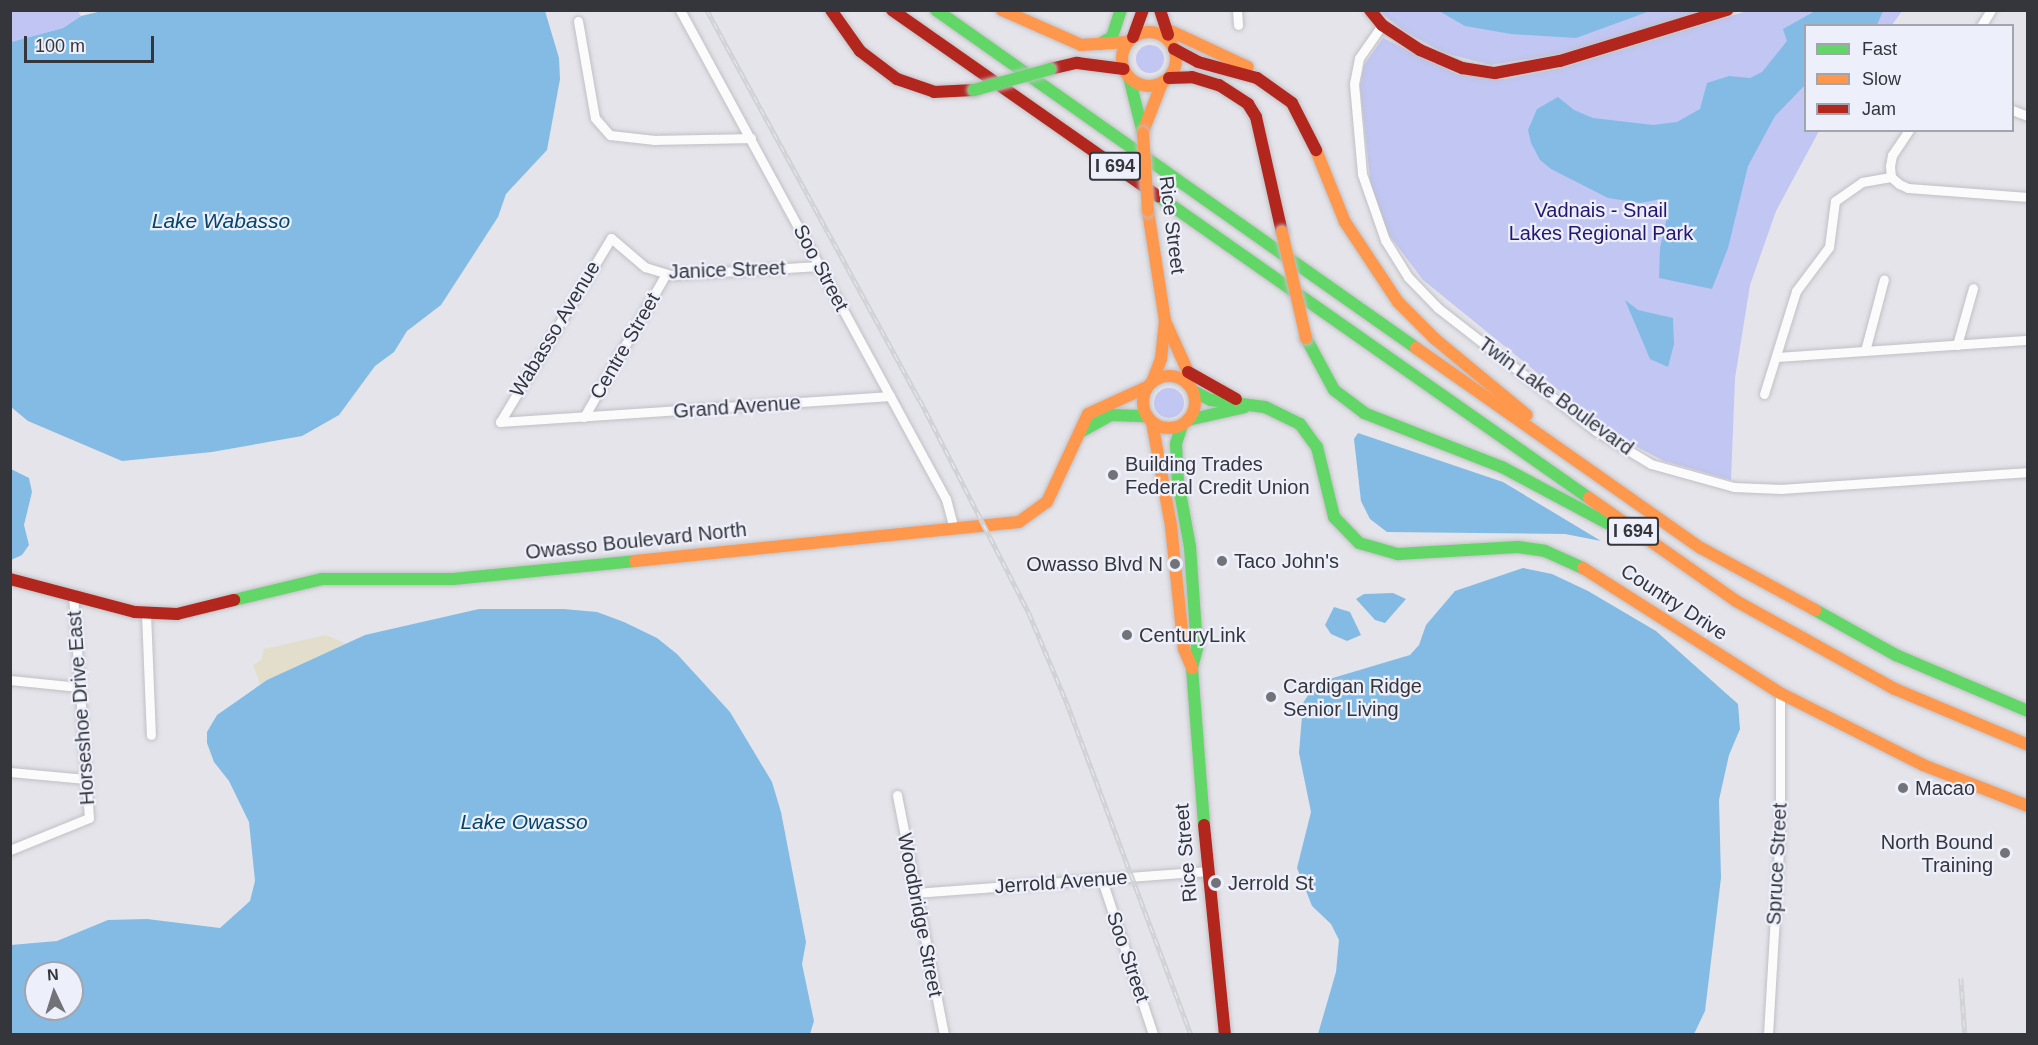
<!DOCTYPE html>
<style>
body{margin:0}
#map{position:relative;width:2038px;height:1045px;overflow:hidden;background:#e4e4ea;font-family:Helvetica,sans-serif}
div>[style]{position:absolute}
[style*='--x']{left:calc(var(--x)*1px);top:calc(var(--y)*1px);width:calc(var(--w)*1px);rotate:calc(var(--a)*1deg)}
.green>*{inset:0;background:#c1c6f2}
.round{border-radius:50%}
.forest>*{inset:0;background:#c0c5f4}
.sand>*{inset:0;background:#e3decc}
.water>*{inset:0;background:#83bbe5}
.roads{filter:drop-shadow(0 0 2px #c0c0c5) drop-shadow(0 0 2px #c0c0c5)}
.street>*{height:9px;margin:-4.5px;padding:0 4.5px;transform-origin:4.5px;border-radius:4.5px;background:#fbfbfc}
.fast>*{height:12px;margin:-6px;padding:0 6px;transform-origin:6px;border-radius:6px;background:#63d668}
.slow>*{height:12px;margin:-6px;padding:0 6px;transform-origin:6px;border-radius:6px;background:#ff974d}
.slow>.ring{margin:-6px;padding:0;box-sizing:content-box;background:none;border:12px solid #ff974d;border-radius:50%}
.jam>*{height:12px;margin:-6px;padding:0 6px;transform-origin:6px;border-radius:6px;background:#b3261e}
.rail>*{height:4.5px;margin-top:-2.25px;transform-origin:0;background:repeating-linear-gradient(90deg,#edeffb 0 7px,#d1d2d4 0 14px);box-sizing:border-box;border-block:2px solid #d1d2d4}
.bridges{filter:drop-shadow(0 0 2px #c0c0c5) drop-shadow(0 0 2px #c0c0c5)}
.fast-bridge>*{height:12px;margin:-6px;padding:0 6px;transform-origin:6px;border-radius:6px;background:#63d668}
.slow-bridge>*{height:12px;margin:-6px;padding:0 6px;transform-origin:6px;border-radius:6px;background:#ff974d}
.dots>*{width:16px;height:16px;translate:-50% -50%;box-sizing:border-box;border:3px solid #edeffb;border-radius:50%}
span{translate:-50% -50%;white-space:nowrap;text-align:center;line-height:1.15;-webkit-text-stroke:4.5px #edeffb;paint-order:stroke}
.shield-label span{padding:2px 4px;background:#edeffb;border:2px solid;border-radius:4px;-webkit-text-stroke-width:0}
.shield-label{font-size:18px;color:#35363b;font-weight:700}
.park-label{font-size:20px;color:#231771}
.street-label{font-size:20px;color:#35363b}
.poi-label{font-size:20px;color:#35363b}
.left{translate:0 -50%;text-align:left}
.right{translate:-100% -50%;text-align:right}
.water-label{font-size:21px;color:#03466c;font-style:italic}
.frame{position:absolute;inset:0;border:12px solid #35363b;pointer-events:none}
.legend{position:absolute;left:1804px;top:24px;width:210px;height:108px;box-sizing:border-box;background:#edeffb;border:2px solid #a3a5ae;margin:0;padding:8px 10px;list-style:none;font-size:18px;color:#35363b}
.legend li{display:flex;align-items:center;gap:12px;height:30px}
.legend b{width:30px;border:2px solid #a3a5ae}
.north{position:absolute;left:24px;top:961px;width:60px;height:60px;box-sizing:border-box;background:#edeffb;border:2px solid #a3a5ae;border-radius:50%;rotate:356deg;font-size:16px;font-weight:700;line-height:24px;text-align:center;color:#35363b}
.north::after{content:'';display:block;margin:auto;width:21px;height:27px;background:#727378;clip-path:polygon(50% 0,100% 100%,50% 72%,0 100%)}
.scale{position:absolute;left:24px;top:36px;width:130px;height:27px;box-sizing:border-box;border:3px solid #35363b;border-top:0;padding-left:8px;font-size:18px;line-height:21px;white-space:nowrap;color:#35363b;-webkit-text-stroke:4px #edeffb;paint-order:stroke}
</style>
<div id="map">
<div class="green">
<div style="clip-path:polygon(1379px 11px,1704px 11px,1559px 54px,1491px 65px,1444px 53px,1404px 31px)"></div>
<div style="clip-path:polygon(1747px 11px,1902px 11px,1892px 25px,1806px 26px,1806px 130px,1819px 131px,1776px 211px,1750px 285px,1735px 378px,1731px 480px,1664px 461px,1614px 435px,1423px 280px,1389px 235px,1371px 188px,1360px 86px,1364px 65px,1383px 38px,1459px 75px,1505px 79px,1562px 68px)"></div>
<div class="round" style="left:1136px;top:45px;width:28px;height:28px"></div>
<div class="round" style="left:1154px;top:388px;width:30px;height:30px"></div>
</div>
<div class="forest">
<div style="clip-path:polygon(10px 11px,78px 11px,81px 16px,63px 28px,11px 42px)"></div>
</div>
<div class="sand">
<div style="clip-path:polygon(326px 635px,347px 644px,260px 684px,253px 665px,261px 660px,264px 649px)"></div>
</div>
<div class="water">
<div style="clip-path:polygon(102px 11px,545px 11px,559px 58px,560px 79px,547px 150px,506px 194px,498px 217px,441px 305px,407px 331px,394px 352px,375px 366px,339px 415px,302px 436px,212px 452px,122px 461px,28px 421px,11px 407px,11px 42px,63px 28px,81px 16px)"></div>
<div style="clip-path:polygon(1439px 11px,1650px 11px,1576px 38px,1511px 34px,1465px 26px)"></div>
<div style="clip-path:polygon(1815px 11px,1883px 11px,1877px 25px,1806px 26px,1805px 85px,1775px 116px,1748px 166px,1728px 248px,1712px 289px,1659px 278px,1660px 248px,1668px 213px,1662px 199px,1640px 203px,1608px 198px,1551px 169px,1540px 160px,1531px 143px,1528px 130px,1537px 109px,1558px 97px,1574px 110px,1593px 118px,1653px 125px,1677px 122px,1700px 109px,1707px 83px,1729px 76px,1750px 78px,1762px 72px,1787px 41px,1783px 29px)"></div>
<div style="clip-path:polygon(1625px 300px,1638px 310px,1673px 318px,1674px 344px,1668px 367px,1650px 359px)"></div>
<div style="clip-path:polygon(1358px 433px,1503px 482px,1601px 541px,1565px 534px,1387px 532px,1370px 519px,1361px 501px,1354px 439px)"></div>
<div style="clip-path:polygon(11px 469px,29px 478px,32px 492px,24px 525px,29px 545px,22px 555px,11px 560px)"></div>
<div style="clip-path:polygon(1523px 568px,1552px 574px,1588px 591px,1656px 631px,1738px 704px,1740px 729px,1729px 755px,1719px 800px,1721px 878px,1705px 1011px,1694px 1034px,1318px 1034px,1336px 972px,1339px 940px,1331px 924px,1312px 906px,1297px 868px,1311px 812px,1299px 753px,1303px 703px,1316px 683px,1410px 655px,1419px 645px,1426px 625px,1455px 591px)"></div>
<div style="clip-path:polygon(1393px 593px,1406px 599px,1385px 623px,1375px 620px,1356px 599px,1364px 594px)"></div>
<div style="clip-path:polygon(1334px 607px,1350px 612px,1361px 635px,1347px 641px,1331px 634px,1325px 625px)"></div>
<div style="clip-path:polygon(evenodd,479px 609px,564px 609px,597px 612px,624px 622px,657px 638px,677px 654px,730px 712px,772px 782px,781px 812px,806px 942px,802px 964px,814px 1021px,810px 1034px,11px 1034px,11px 945px,57px 941px,108px 920px,147px 919px,220px 928px,250px 901px,255px 881px,249px 822px,229px 781px,214px 762px,207px 743px,207px 732px,217px 715px,267px 680px,365px 635px,479px 609px,36px 973px,72px 973px,72px 1009px,36px 1009px,36px 973px)"></div>
</div>
<div class="roads">
<div class="street">
<div style="--x:680;--y:10;--w:557;--a:61.46"></div>
<div style="--x:946;--y:499;--w:30;--a:75"></div>
<div style="--x:1237;--y:10;--w:15;--a:86"></div>
<div style="--x:578;--y:21;--w:98;--a:80.1"></div>
<div style="--x:595;--y:118;--w:23;--a:49"></div>
<div style="--x:610;--y:135;--w:45;--a:6.3"></div>
<div style="--x:655;--y:140;--w:96;--a:-1.2"></div>
<div style="--x:1382;--y:25;--w:40;--a:124.9"></div>
<div style="--x:1359;--y:58;--w:26;--a:101"></div>
<div style="--x:1354;--y:84;--w:90;--a:84.9"></div>
<div style="--x:1362;--y:174;--w:70;--a:70.8"></div>
<div style="--x:1385;--y:240;--w:44;--a:58.1"></div>
<div style="--x:1408;--y:277;--w:43;--a:45.9"></div>
<div style="--x:1438;--y:308;--w:200;--a:37.9"></div>
<div style="--x:1596;--y:431;--w:64;--a:31"></div>
<div style="--x:1651;--y:464;--w:86;--a:15.5"></div>
<div style="--x:1734;--y:487;--w:47;--a:2.4"></div>
<div style="--x:1781;--y:489;--w:248;--a:-3.9"></div>
<div style="--x:1981;--y:26;--w:19;--a:-58"></div>
<div style="--x:2012;--y:110;--w:17;--a:21"></div>
<div style="--x:1909;--y:130;--w:30;--a:124"></div>
<div style="--x:1892;--y:155;--w:11;--a:100"></div>
<div style="--x:1890;--y:166;--w:11;--a:85"></div>
<div style="--x:1891;--y:177;--w:11;--a:41"></div>
<div style="--x:1899;--y:184;--w:10;--a:24"></div>
<div style="--x:1908;--y:188;--w:120;--a:4.3"></div>
<div style="--x:1957;--y:345;--w:59;--a:-74.3"></div>
<div style="--x:1865;--y:351;--w:74;--a:-75.2"></div>
<div style="--x:1777;--y:357;--w:252;--a:-3.9"></div>
<div style="--x:1764;--y:394;--w:108;--a:-72.7"></div>
<div style="--x:1796;--y:291;--w:55;--a:-53.1"></div>
<div style="--x:1829;--y:247;--w:46;--a:-82.6"></div>
<div style="--x:1835;--y:201;--w:33;--a:-35"></div>
<div style="--x:1862;--y:182;--w:29;--a:-10"></div>
<div style="--x:584;--y:417;--w:165;--a:-60.2"></div>
<div style="--x:500;--y:422;--w:215;--a:-58.9"></div>
<div style="--x:611;--y:238;--w:45;--a:40.5"></div>
<div style="--x:645;--y:267;--w:28;--a:17"></div>
<div style="--x:672;--y:275;--w:147;--a:-3.5"></div>
<div style="--x:500;--y:422;--w:391;--a:-3.8"></div>
<div style="--x:146;--y:613;--w:122;--a:87.7"></div>
<div style="--x:10;--y:680;--w:69;--a:5.8"></div>
<div style="--x:10;--y:772;--w:76;--a:5.3"></div>
<div style="--x:897;--y:795;--w:244;--a:78.9"></div>
<div style="--x:10;--y:850;--w:85;--a:-22.1"></div>
<div style="--x:89;--y:818;--w:222;--a:-94.1"></div>
<div style="--x:1102;--y:880;--w:162;--a:71.7"></div>
<div style="--x:916;--y:893;--w:292;--a:-4.3"></div>
<div style="--x:1768;--y:1034;--w:205;--a:-86.6"></div>
<div style="--x:1780;--y:829;--w:136;--a:-90"></div>
</div>
<div class="fast">
<div style="--x:936;--y:10;--w:587;--a:35.15"></div>
<div style="--x:1100;--y:44;--w:14;--a:-30"></div>
<div style="--x:1112;--y:37;--w:28;--a:-72"></div>
<div style="--x:1129;--y:77;--w:58;--a:76"></div>
<div style="--x:1158;--y:196;--w:526;--a:35.02"></div>
<div style="--x:1306;--y:338;--w:59;--a:61.7"></div>
<div style="--x:1334;--y:390;--w:38;--a:37"></div>
<div style="--x:1364;--y:413;--w:148;--a:21.4"></div>
<div style="--x:1502;--y:467;--w:119;--a:28.1"></div>
<div style="--x:1193;--y:391;--w:20;--a:27"></div>
<div style="--x:1211;--y:400;--w:54;--a:7.4"></div>
<div style="--x:1265;--y:407;--w:39;--a:26"></div>
<div style="--x:1300;--y:424;--w:29;--a:54"></div>
<div style="--x:1317;--y:447;--w:72;--a:76.3"></div>
<div style="--x:1334;--y:517;--w:36;--a:46"></div>
<div style="--x:1359;--y:543;--w:41;--a:15.8"></div>
<div style="--x:1398;--y:554;--w:120;--a:-3.3"></div>
<div style="--x:1518;--y:547;--w:27;--a:8"></div>
<div style="--x:1545;--y:551;--w:42;--a:24.1"></div>
<div style="--x:1188;--y:420;--w:58;--a:-12.8"></div>
<div style="--x:1182;--y:425;--w:20;--a:108"></div>
<div style="--x:1176;--y:444;--w:37;--a:87"></div>
<div style="--x:1178;--y:481;--w:67;--a:79.7"></div>
<div style="--x:1190;--y:547;--w:101;--a:86"></div>
<div style="--x:1197;--y:648;--w:21;--a:104"></div>
<div style="--x:1192;--y:668;--w:157;--a:85.6"></div>
<div style="--x:1082;--y:431;--w:33;--a:-29"></div>
<div style="--x:1111;--y:415;--w:35;--a:2"></div>
<div style="--x:234;--y:600;--w:90;--a:-13.4"></div>
<div style="--x:322;--y:579;--w:131;--a:0"></div>
<div style="--x:453;--y:579;--w:183;--a:-5.6"></div>
<div style="--x:1815;--y:610;--w:93;--a:29.1"></div>
<div style="--x:1896;--y:655;--w:143;--a:23"></div>
</div>
<div class="slow">
<div style="--x:1002;--y:10;--w:86;--a:23.9"></div>
<div style="--x:1081;--y:45;--w:47;--a:-3.7"></div>
<div style="--x:1166;--y:29;--w:90;--a:24.9"></div>
<div class="ring" style="left:1122px;top:32px;width:42px;height:42px"></div>
<div style="--x:1144;--y:129;--w:49;--a:-68.6"></div>
<div style="--x:1316;--y:150;--w:78;--a:68.1"></div>
<div style="--x:1345;--y:222;--w:96;--a:56.5"></div>
<div style="--x:1398;--y:302;--w:52;--a:45"></div>
<div style="--x:1435;--y:339;--w:119;--a:39.6"></div>
<div style="--x:1148;--y:211;--w:111;--a:81.2"></div>
<div style="--x:1165;--y:321;--w:38;--a:96"></div>
<div style="--x:1161;--y:359;--w:25;--a:111"></div>
<div style="--x:1165;--y:321;--w:56;--a:65.7"></div>
<div style="--x:1188;--y:372;--w:12;--a:90"></div>
<div style="--x:1416;--y:348;--w:348;--a:35.1"></div>
<div style="--x:1701;--y:548;--w:130;--a:28.5"></div>
<div class="ring" style="left:1143px;top:376px;width:40px;height:40px"></div>
<div style="--x:1152;--y:422;--w:106;--a:79.6"></div>
<div style="--x:1171;--y:526;--w:124;--a:84"></div>
<div style="--x:1184;--y:649;--w:21;--a:67"></div>
<div style="--x:1589;--y:498;--w:179;--a:35"></div>
<div style="--x:1736;--y:601;--w:182;--a:29"></div>
<div style="--x:1895;--y:689;--w:144;--a:22.8"></div>
<div style="--x:635;--y:561;--w:386;--a:-5.8"></div>
<div style="--x:1019;--y:522;--w:34;--a:-36"></div>
<div style="--x:1047;--y:502;--w:97;--a:-65"></div>
<div style="--x:1088;--y:414;--w:65;--a:-24.6"></div>
<div style="--x:1583;--y:568;--w:233;--a:32.4"></div>
<div style="--x:1780;--y:693;--w:160;--a:26.7"></div>
<div style="--x:1923;--y:765;--w:113;--a:21.3"></div>
</div>
<div class="jam">
<div style="--x:831;--y:10;--w:50;--a:54.7"></div>
<div style="--x:860;--y:51;--w:46;--a:37.1"></div>
<div style="--x:897;--y:79;--w:39;--a:19"></div>
<div style="--x:934;--y:92;--w:40;--a:-2.9"></div>
<div style="--x:892;--y:10;--w:325;--a:35"></div>
<div style="--x:1160;--y:10;--w:26;--a:72"></div>
<div style="--x:1370;--y:10;--w:19;--a:51"></div>
<div style="--x:1382;--y:25;--w:45;--a:33.3"></div>
<div style="--x:1420;--y:50;--w:46;--a:23.2"></div>
<div style="--x:1462;--y:68;--w:33;--a:9"></div>
<div style="--x:1495;--y:73;--w:66;--a:-10.5"></div>
<div style="--x:1560;--y:61;--w:175;--a:-17"></div>
<div style="--x:1133;--y:37;--w:29;--a:-70"></div>
<div style="--x:1174;--y:49;--w:27;--a:28"></div>
<div style="--x:1198;--y:62;--w:61;--a:15.2"></div>
<div style="--x:1257;--y:78;--w:43;--a:35.5"></div>
<div style="--x:1292;--y:103;--w:53;--a:62.9"></div>
<div style="--x:1050;--y:69;--w:28;--a:-13"></div>
<div style="--x:1077;--y:63;--w:47;--a:7.3"></div>
<div style="--x:1169;--y:78;--w:23;--a:-2"></div>
<div style="--x:1192;--y:77;--w:28;--a:17"></div>
<div style="--x:1219;--y:85;--w:35;--a:33"></div>
<div style="--x:1248;--y:104;--w:15;--a:58"></div>
<div style="--x:1256;--y:117;--w:118;--a:77.3"></div>
<div style="--x:1188;--y:372;--w:55;--a:29.4"></div>
<div style="--x:10;--y:579;--w:129;--a:14.8"></div>
<div style="--x:135;--y:612;--w:42;--a:2.7"></div>
<div style="--x:177;--y:614;--w:59;--a:-13.8"></div>
<div style="--x:1204;--y:825;--w:210;--a:84.3"></div>
</div>
</div>
<div class="rail">
<div style="--x:707;--y:10;--w:444;--a:61.4"></div>
<div style="--x:920;--y:400;--w:239;--a:62.9"></div>
<div style="--x:1029;--y:613;--w:98;--a:67.1"></div>
<div style="--x:1067;--y:703;--w:353;--a:69.5"></div>
<div style="--x:1961;--y:978;--w:56;--a:85.9"></div>
</div>
<div class="bridges">
<div class="fast-bridge">
<div style="--x:974;--y:90;--w:79;--a:-15.4"></div>
</div>
<div class="slow-bridge">
<div style="--x:1143;--y:133;--w:78;--a:86.3"></div>
<div style="--x:1282;--y:232;--w:109;--a:77.2"></div>
</div>
</div>
<div class="dots">
<div style="left:1113px;top:475px;background:#727378"></div>
<div style="left:1222px;top:561px;background:#727378"></div>
<div style="left:1175px;top:564px;background:#727378"></div>
<div style="left:1127px;top:635px;background:#727378"></div>
<div style="left:1271px;top:697px;background:#727378"></div>
<div style="left:1903px;top:788px;background:#727378"></div>
<div style="left:2005px;top:853px;background:#727378"></div>
<div style="left:1216px;top:883px;background:#727378"></div>
</div>
<div class="shield-label">
<span style="left:1115px;top:166px">I 694</span>
<span style="left:1633px;top:531px">I 694</span>
</div>
<div class="park-label">
<span style="left:1601px;top:222px">Vadnais - Snail<br>Lakes Regional Park</span>
</div>
<div class="street-label">
<span style="left:1172px;top:225px;rotate:83deg">Rice Street</span>
<span style="left:821px;top:268px;rotate:62deg">Soo Street</span>
<span style="left:727px;top:270px;rotate:-2deg">Janice Street</span>
<span style="left:555px;top:329px;rotate:-59deg">Wabasso Avenue</span>
<span style="left:625px;top:346px;rotate:-60deg">Centre Street</span>
<span style="left:1556px;top:396px;rotate:36deg">Twin Lake Boulevard</span>
<span style="left:737px;top:407px;rotate:-4deg">Grand Avenue</span>
<span style="left:636px;top:541px;rotate:-6deg">Owasso Boulevard North</span>
<span style="left:1674px;top:602px;rotate:33deg">Country Drive</span>
<span style="left:81px;top:708px;rotate:-94deg">Horseshoe Drive East</span>
<span style="left:1186px;top:853px;rotate:-95deg">Rice Street</span>
<span style="left:1777px;top:864px;rotate:-87deg">Spruce Street</span>
<span style="left:1061px;top:882px;rotate:-4deg">Jerrold Avenue</span>
<span style="left:920px;top:915px;rotate:79deg">Woodbridge Street</span>
<span style="left:1128px;top:957px;rotate:71deg">Soo Street</span>
</div>
<div class="poi-label">
<span class="left" style="left:1125px;top:476px">Building Trades<br>Federal Credit Union</span>
<span class="left" style="left:1234px;top:561px">Taco John's</span>
<span class="right" style="left:1163px;top:564px">Owasso Blvd N</span>
<span class="left" style="left:1139px;top:635px">CenturyLink</span>
<span class="left" style="left:1283px;top:698px">Cardigan Ridge<br>Senior Living</span>
<span class="left" style="left:1915px;top:788px">Macao</span>
<span class="right" style="left:1993px;top:854px">North Bound<br>Training</span>
<span class="left" style="left:1228px;top:883px">Jerrold St</span>
</div>
<div class="water-label">
<span style="left:221px;top:221px">Lake Wabasso</span>
<span style="left:524px;top:822px">Lake Owasso</span>
</div>
<div class="frame"></div>
<ul class="legend">
<li><b style="height:8px;background:#63d668"></b>Fast</li>
<li><b style="height:8px;background:#ff974d"></b>Slow</li>
<li><b style="height:8px;background:#b3261e"></b>Jam</li>
</ul>
<div class="north">N</div>
<div class="scale">100 m</div>
</div>
